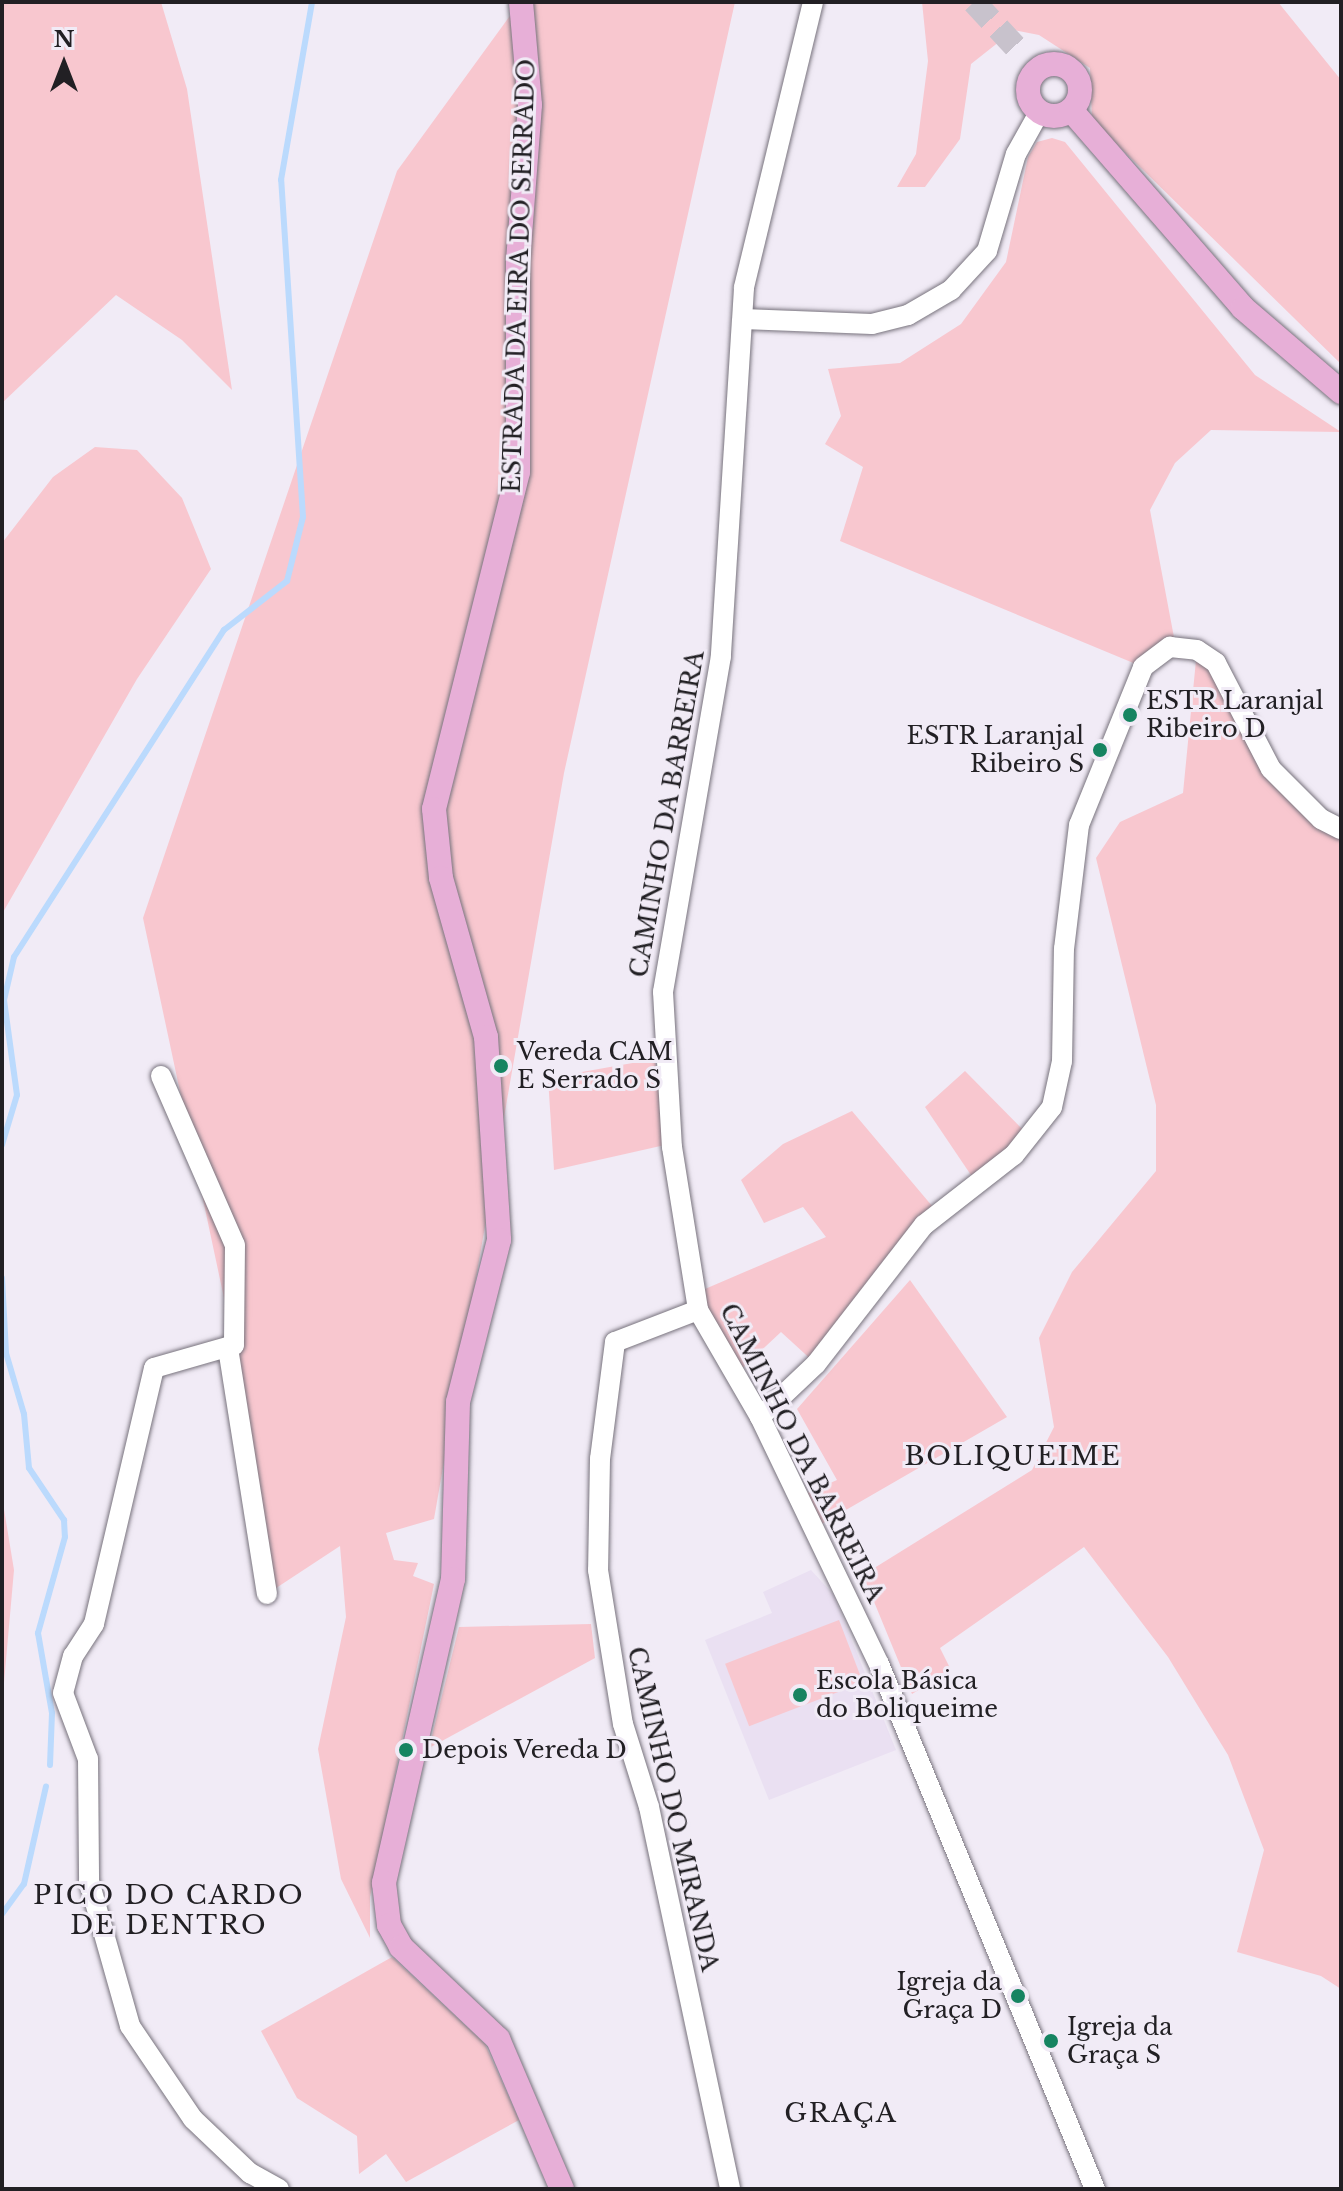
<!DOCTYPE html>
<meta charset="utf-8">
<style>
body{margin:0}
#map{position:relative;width:1343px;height:2191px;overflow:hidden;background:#f1ebf6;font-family:"Libre Baskerville",serif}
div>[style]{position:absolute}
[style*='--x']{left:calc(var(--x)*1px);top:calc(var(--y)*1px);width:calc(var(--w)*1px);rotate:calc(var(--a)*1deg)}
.built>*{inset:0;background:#eae0f2}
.green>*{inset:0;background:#f8c7cf;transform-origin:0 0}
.stream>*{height:6px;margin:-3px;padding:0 3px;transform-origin:3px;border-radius:3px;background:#bbdafd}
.major-tunnel>*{height:24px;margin-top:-12px;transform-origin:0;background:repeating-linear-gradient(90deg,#c8c2cc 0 24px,transparent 0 36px)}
.roads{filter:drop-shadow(0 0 2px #78737d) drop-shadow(0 0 2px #78737d)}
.minor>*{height:20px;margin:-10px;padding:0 10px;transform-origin:10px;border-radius:10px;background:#fff}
.major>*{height:24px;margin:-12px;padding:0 12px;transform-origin:12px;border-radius:12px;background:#e7afd7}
.major>.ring{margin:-12px;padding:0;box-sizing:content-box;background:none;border:24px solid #e7afd7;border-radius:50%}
.dots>*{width:22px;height:22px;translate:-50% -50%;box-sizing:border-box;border:4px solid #f1ebf6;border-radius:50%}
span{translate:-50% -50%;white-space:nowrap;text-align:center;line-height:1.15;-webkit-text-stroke:6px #f1ebf6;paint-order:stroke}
.street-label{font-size:24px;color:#222024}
.poi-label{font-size:24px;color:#222024}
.left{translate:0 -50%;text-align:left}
.right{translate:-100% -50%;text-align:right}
.neighbourhood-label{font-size:26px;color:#222024;letter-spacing:2px}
.frame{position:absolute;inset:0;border:4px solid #222024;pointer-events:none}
.north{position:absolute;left:24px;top:24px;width:80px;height:80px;-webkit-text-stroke:6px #f1ebf6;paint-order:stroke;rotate:0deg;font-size:22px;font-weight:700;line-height:32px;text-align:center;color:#222024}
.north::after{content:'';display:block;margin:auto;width:28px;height:36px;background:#222024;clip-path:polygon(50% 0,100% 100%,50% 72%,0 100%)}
</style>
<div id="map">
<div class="built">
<div style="clip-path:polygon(811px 1570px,833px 1594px,896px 1750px,769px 1800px,705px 1640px,772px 1613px,763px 1592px)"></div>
</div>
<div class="green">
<div style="clip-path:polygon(2px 2px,161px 2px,187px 89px,232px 390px,182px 340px,116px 295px,2px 403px)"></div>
<div style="clip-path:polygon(520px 2px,735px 2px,564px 773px,434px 1519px,386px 1533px,394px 1560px,418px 1563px,413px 1576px,434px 1584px,370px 1897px,370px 1938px,341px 1879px,318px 1749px,346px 1617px,340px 1546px,267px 1594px,234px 1345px,143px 918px,397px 171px)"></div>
<div style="clip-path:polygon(922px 2px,1278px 2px,1341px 80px,1341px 364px,1092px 120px,1090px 68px,1039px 35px,1014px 30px,971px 64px,960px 139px,925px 187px,897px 187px,916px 154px,928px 61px)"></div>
<div style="clip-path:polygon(1052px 138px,1065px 142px,1255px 375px,1341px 432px,1211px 430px,1175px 463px,1150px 510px,1176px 648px,1143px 667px,840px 541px,863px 467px,825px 444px,841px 416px,828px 369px,900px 363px,961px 324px,1006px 262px,1028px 157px,1037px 142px)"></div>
<div style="clip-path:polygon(95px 447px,137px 450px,182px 498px,211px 569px,137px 679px,2px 914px,2px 543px,53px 477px)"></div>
<div style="clip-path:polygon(1197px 650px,1271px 769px,1341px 829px,1341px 1989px,1321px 1976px,1237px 1952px,1264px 1850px,1228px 1755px,1168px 1657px,1084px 1547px,940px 1648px,951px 1670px,912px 1694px,863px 1575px,1032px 1470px,1054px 1427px,1039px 1338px,1072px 1272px,1156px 1171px,1156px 1105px,1096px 858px,1120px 822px,1183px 793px)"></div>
<div style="clip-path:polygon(655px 1059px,665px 1145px,554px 1170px,548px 1078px)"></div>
<div style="clip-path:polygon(965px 1071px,1032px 1139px,977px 1184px,925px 1107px)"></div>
<div style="clip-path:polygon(852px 1111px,938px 1213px,816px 1364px,781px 1332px,735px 1375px,698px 1292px,826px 1237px,803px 1207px,764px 1223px,741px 1180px,783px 1144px)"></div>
<div style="clip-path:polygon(910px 1280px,1007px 1417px,813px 1529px,796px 1498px,837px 1480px,797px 1409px)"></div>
<div style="clip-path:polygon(2px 1497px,14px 1570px,2px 1705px)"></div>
<div style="left:839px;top:1620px;width:67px;height:122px;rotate:69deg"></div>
<div style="clip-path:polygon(591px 1624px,595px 1658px,429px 1748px,459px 1627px)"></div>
<div style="clip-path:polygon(392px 1957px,485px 2044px,519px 2120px,406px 2182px,386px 2154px,359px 2174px,357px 2136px,297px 2098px,261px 2031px)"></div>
</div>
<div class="stream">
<div style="--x:2;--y:1145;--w:52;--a:-73.3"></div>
<div style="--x:17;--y:1095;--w:96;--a:-97.8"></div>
<div style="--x:4;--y:1000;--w:44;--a:-76.9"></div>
<div style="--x:14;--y:957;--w:389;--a:-57.3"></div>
<div style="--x:224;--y:630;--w:80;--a:-37.9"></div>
<div style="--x:287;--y:581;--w:66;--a:-76"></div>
<div style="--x:303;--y:517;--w:338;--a:-93.7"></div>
<div style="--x:281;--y:180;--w:181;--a:-80.1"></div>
<div style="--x:2;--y:1278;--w:75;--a:86.9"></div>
<div style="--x:6;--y:1353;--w:64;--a:73.6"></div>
<div style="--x:24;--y:1414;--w:54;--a:84.7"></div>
<div style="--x:29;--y:1468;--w:63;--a:56.1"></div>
<div style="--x:64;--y:1520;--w:17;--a:87"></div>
<div style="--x:65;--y:1537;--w:100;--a:105.7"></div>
<div style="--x:38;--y:1633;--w:81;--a:80.1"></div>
<div style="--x:52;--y:1713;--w:52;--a:92.2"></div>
<div style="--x:2;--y:1914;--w:37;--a:-54"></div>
<div style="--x:24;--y:1884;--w:100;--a:-77.3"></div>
</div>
<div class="major-tunnel">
<div style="--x:974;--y:2;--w:71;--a:47.3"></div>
</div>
<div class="roads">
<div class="minor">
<div style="--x:813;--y:2;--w:294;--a:103.6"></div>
<div style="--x:744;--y:288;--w:369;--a:93.6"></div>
<div style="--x:721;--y:656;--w:341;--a:99.8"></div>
<div style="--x:663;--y:992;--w:155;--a:86.7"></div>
<div style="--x:672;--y:1147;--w:165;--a:80.9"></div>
<div style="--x:698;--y:1310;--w:124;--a:59.9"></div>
<div style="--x:760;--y:1417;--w:274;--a:64.3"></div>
<div style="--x:879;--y:1664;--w:568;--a:67.64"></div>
<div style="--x:743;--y:319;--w:129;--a:2.2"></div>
<div style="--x:872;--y:324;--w:37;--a:-14"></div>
<div style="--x:908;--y:315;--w:50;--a:-30.2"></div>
<div style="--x:951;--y:290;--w:53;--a:-47.3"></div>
<div style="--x:987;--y:251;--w:101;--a:-73.4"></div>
<div style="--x:1016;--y:154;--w:49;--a:-60.8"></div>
<div style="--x:161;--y:1076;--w:184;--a:66.4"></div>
<div style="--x:235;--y:1245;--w:100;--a:90.6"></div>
<div style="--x:234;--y:1345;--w:83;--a:164"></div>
<div style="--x:154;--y:1368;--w:263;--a:103.2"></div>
<div style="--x:94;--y:1624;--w:38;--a:123"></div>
<div style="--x:73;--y:1656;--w:38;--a:105"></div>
<div style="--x:63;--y:1693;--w:71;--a:69.3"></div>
<div style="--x:88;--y:1759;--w:122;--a:89.5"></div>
<div style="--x:89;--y:1881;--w:151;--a:74.2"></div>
<div style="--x:130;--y:2026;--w:112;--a:55.9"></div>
<div style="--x:193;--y:2119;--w:79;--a:43.5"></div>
<div style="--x:250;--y:2173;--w:33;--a:29"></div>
<div style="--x:698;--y:1310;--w:89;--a:158.9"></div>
<div style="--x:615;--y:1342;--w:118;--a:97.3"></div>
<div style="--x:600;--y:1459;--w:111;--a:91"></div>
<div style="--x:598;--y:1570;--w:156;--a:80.8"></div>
<div style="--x:623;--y:1724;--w:87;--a:72.6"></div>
<div style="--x:649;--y:1807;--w:390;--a:78"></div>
<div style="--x:228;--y:1348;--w:249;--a:81"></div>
<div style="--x:760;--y:1417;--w:77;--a:-43.4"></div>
<div style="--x:816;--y:1364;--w:176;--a:-52.2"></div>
<div style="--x:924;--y:1225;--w:114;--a:-37.9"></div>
<div style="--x:1014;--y:1155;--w:61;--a:-51.6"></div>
<div style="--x:1052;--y:1107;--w:47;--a:-77.7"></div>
<div style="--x:1062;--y:1061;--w:112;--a:-89"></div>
<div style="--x:1064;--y:949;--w:125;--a:-83.1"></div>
<div style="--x:1079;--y:825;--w:170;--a:-67.9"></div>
<div style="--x:1143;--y:667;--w:34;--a:-37"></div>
<div style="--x:1170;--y:647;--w:27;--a:6"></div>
<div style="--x:1197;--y:650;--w:23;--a:34"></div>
<div style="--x:1216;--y:663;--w:119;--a:62.6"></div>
<div style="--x:1271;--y:769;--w:71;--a:45"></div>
<div style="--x:1321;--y:819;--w:22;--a:27"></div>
</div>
<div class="major">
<div style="--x:521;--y:2;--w:103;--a:85"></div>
<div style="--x:530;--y:105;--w:156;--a:94.4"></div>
<div style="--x:518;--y:261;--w:211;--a:90"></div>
<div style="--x:518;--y:472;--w:347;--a:104"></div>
<div style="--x:434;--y:809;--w:69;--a:84.2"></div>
<div style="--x:441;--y:878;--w:165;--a:74.2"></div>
<div style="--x:486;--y:1037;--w:203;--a:86.3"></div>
<div style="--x:499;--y:1240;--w:167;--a:104.2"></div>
<div style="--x:458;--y:1402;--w:177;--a:91.6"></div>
<div style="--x:453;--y:1579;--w:312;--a:102.8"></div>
<div style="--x:384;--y:1883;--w:42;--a:83.2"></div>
<div style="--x:389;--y:1925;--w:25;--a:61"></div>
<div style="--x:401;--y:1947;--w:134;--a:43.5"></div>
<div style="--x:498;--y:2039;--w:163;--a:66.9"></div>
<div class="ring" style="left:1028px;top:64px;width:28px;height:28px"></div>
<div style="--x:1071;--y:110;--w:262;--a:49"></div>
<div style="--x:1243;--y:308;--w:129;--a:40.6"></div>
</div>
</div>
<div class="dots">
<div style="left:1130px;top:715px;background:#168461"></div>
<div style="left:1100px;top:750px;background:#168461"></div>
<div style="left:501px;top:1066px;background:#168461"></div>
<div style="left:800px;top:1695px;background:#168461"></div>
<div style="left:406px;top:1750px;background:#168461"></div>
<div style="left:1018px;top:1996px;background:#168461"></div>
<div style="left:1051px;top:2041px;background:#168461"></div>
</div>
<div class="street-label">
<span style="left:519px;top:276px;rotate:-88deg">ESTRADA DA EIRA DO SERRADO</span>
<span style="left:667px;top:814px;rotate:-80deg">CAMINHO DA BARREIRA</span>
<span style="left:802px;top:1453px;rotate:63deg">CAMINHO DA BARREIRA</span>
<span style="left:673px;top:1809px;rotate:77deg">CAMINHO DO MIRANDA</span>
</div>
<div class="poi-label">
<span class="left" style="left:1146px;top:715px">ESTR Laranjal<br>Ribeiro D</span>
<span class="right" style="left:1084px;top:750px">ESTR Laranjal<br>Ribeiro S</span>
<span class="left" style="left:517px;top:1066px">Vereda CAM<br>E Serrado S</span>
<span class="left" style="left:816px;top:1695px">Escola Básica<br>do Boliqueime</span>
<span class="left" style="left:422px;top:1750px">Depois Vereda D</span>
<span class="right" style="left:1002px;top:1996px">Igreja da<br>Graça D</span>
<span class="left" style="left:1067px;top:2041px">Igreja da<br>Graça S</span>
</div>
<div class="neighbourhood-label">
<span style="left:1013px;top:1457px">BOLIQUEIME</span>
<span style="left:169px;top:1911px">PICO DO CARDO<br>DE DENTRO</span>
<span style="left:841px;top:2114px">GRAÇA</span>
</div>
<div class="frame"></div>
<div class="north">N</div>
</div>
